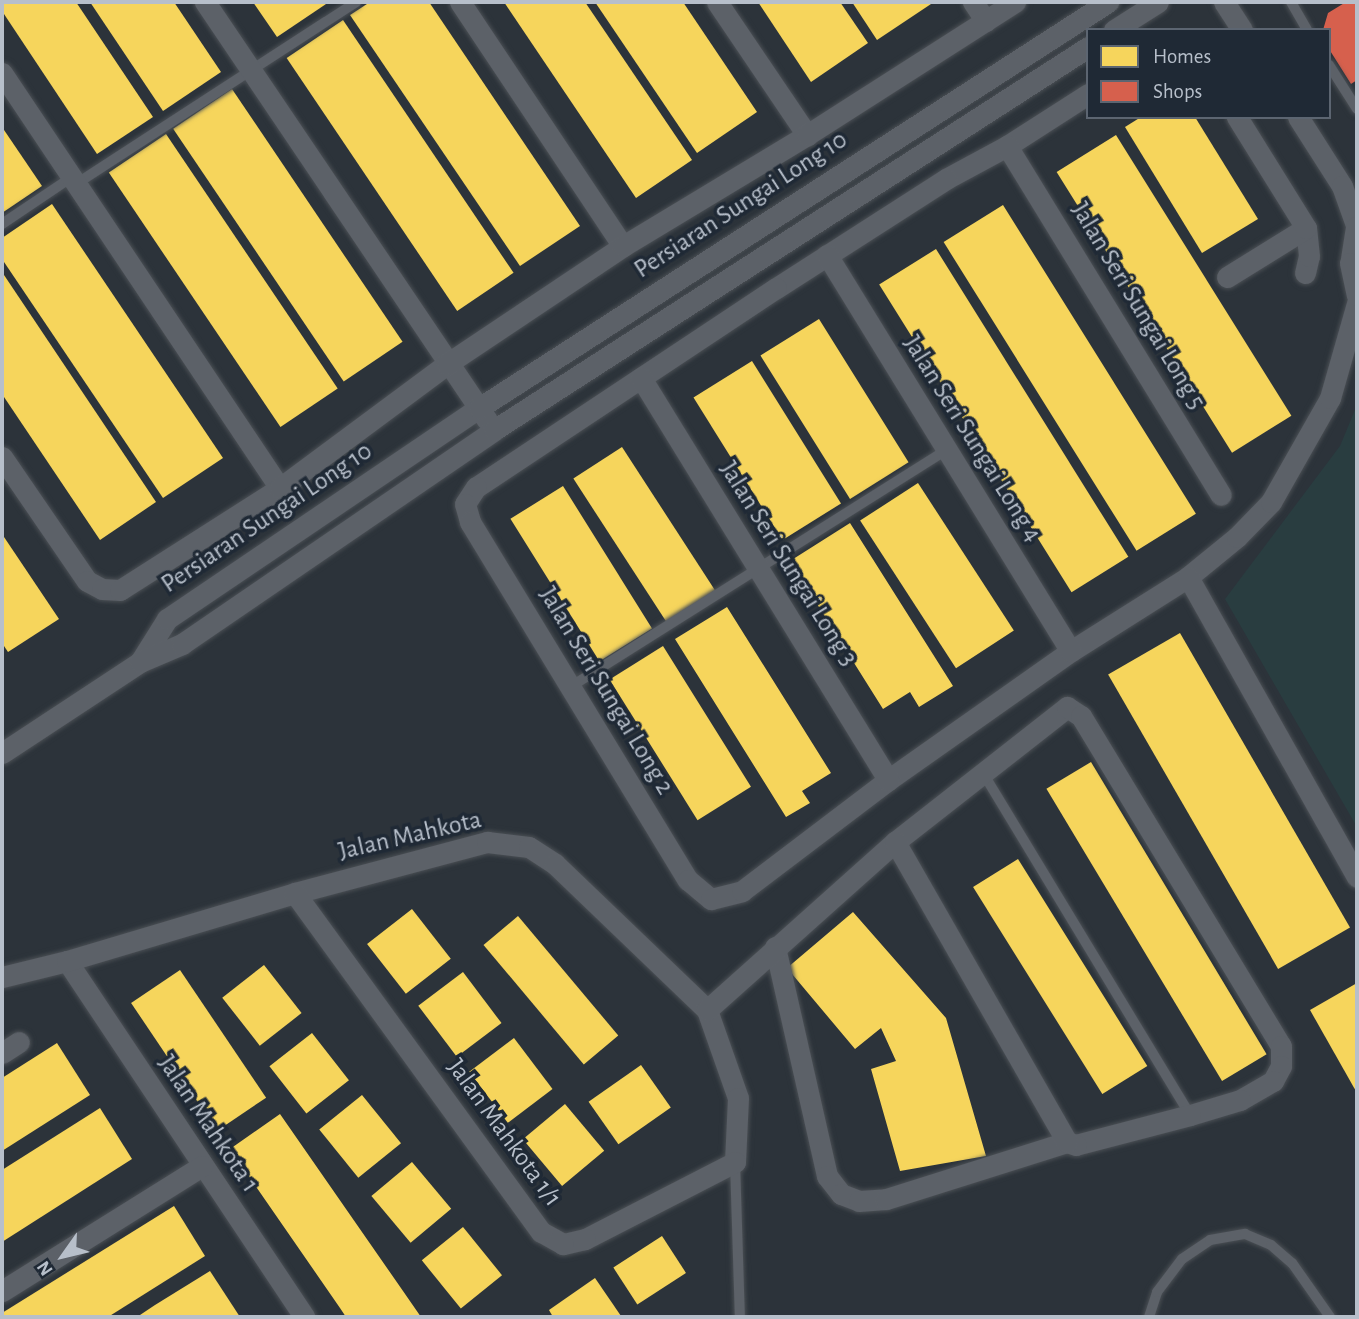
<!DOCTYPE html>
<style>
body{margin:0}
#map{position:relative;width:1359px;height:1319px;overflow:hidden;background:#2c333a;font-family:"Alegreya Sans",sans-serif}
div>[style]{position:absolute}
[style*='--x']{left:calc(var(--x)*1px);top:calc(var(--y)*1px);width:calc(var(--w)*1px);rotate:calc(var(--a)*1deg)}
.green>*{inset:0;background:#293d40}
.homes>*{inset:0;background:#f6d55c;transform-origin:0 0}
.shops>*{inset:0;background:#d6604d}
.roads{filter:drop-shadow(0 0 2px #4a4f54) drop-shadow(0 0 2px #4a4f54)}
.lane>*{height:10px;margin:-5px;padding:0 5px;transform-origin:5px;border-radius:5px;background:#5c6168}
.street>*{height:21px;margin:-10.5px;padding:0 10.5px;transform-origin:10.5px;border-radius:10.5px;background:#5c6168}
span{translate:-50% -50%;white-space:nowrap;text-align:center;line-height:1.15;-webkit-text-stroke:7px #1f2935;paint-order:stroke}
.street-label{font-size:26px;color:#b7bfca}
.frame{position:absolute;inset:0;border:4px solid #b7bfca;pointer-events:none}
.legend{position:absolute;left:1086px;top:28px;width:245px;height:91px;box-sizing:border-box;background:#1f2935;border:2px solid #5c6571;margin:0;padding:9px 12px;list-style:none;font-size:21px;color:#b7bfca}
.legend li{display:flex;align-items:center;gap:14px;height:35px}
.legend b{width:35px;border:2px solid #5c6571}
.north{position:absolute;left:28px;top:1221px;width:70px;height:70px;-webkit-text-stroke:5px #1f2935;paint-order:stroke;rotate:236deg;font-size:19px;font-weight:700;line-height:28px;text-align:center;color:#b7bfca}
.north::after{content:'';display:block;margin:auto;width:24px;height:32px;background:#b7bfca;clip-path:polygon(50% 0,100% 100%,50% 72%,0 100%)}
</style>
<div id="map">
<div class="green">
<div style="clip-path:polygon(1357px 405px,1357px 827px,1225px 599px,1340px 446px)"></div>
</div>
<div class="homes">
<div style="clip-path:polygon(2px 2px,76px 2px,153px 117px,97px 154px,2px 11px)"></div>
<div style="clip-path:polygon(90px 2px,174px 2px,221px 72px,163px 111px)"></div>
<div style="clip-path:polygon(253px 2px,329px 2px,277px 37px)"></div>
<div style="clip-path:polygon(370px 2px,429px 2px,580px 226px,520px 266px,350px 15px)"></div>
<div style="clip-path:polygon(504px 2px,585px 2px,692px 160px,636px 198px)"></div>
<div style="clip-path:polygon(595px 2px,683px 2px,757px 112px,697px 153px)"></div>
<div style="clip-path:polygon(758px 2px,840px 2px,868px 43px,811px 82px)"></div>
<div style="clip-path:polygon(852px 2px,934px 2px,877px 40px)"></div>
<div style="left:343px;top:20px;width:305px;height:68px;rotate:56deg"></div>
<div style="left:232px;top:89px;width:305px;height:71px;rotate:56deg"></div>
<div style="clip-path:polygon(1141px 117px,1195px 117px,1258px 219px,1202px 253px,1125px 127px)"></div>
<div style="clip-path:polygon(2px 127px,42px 186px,2px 213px)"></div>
<div style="left:166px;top:134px;width:307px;height:69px;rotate:56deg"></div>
<div style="left:1116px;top:135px;width:331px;height:70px;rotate:58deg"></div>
<div style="clip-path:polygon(52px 204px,223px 458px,163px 498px,2px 259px,2px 238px)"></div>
<div style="left:1003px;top:205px;width:364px;height:70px;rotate:58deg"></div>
<div style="left:936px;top:249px;width:363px;height:67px;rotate:58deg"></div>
<div style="clip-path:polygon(2px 272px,156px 502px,100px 540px,2px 394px)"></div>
<div style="left:819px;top:319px;width:169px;height:69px;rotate:58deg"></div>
<div style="left:752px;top:361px;width:168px;height:69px;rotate:58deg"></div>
<div style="left:622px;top:447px;width:171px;height:58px;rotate:57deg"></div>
<div style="left:918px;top:483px;width:176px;height:69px;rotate:57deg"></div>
<div style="left:563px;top:486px;width:168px;height:62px;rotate:58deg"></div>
<div style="clip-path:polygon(850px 523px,953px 686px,919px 707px,910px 692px,883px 709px,790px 561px)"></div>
<div style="clip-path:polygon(2px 534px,59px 619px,8px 652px,2px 643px)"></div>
<div style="clip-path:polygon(727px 607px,831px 773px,802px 791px,810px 803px,786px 817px,675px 639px)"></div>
<div style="left:1180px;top:633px;width:340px;height:83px;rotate:60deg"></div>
<div style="left:663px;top:646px;width:166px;height:63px;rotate:58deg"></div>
<div style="left:1091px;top:762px;width:341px;height:52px;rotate:59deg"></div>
<div style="left:1018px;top:859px;width:244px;height:53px;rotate:58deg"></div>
<div style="left:412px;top:909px;width:63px;height:57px;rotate:52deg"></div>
<div style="clip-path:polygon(853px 912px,946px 1018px,986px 1156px,900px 1171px,871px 1069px,896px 1061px,881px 1028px,855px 1049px,787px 968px)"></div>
<div style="left:518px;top:916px;width:156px;height:45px;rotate:50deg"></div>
<div style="left:264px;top:965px;width:61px;height:53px;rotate:52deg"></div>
<div style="left:180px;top:970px;width:154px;height:59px;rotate:56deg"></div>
<div style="left:463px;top:972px;width:64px;height:56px;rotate:53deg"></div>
<div style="clip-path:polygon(1357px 983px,1357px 1093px,1310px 1010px)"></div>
<div style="left:312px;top:1033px;width:60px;height:54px;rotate:52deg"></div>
<div style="left:514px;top:1038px;width:64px;height:56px;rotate:53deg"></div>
<div style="clip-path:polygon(57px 1043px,90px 1095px,2px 1151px,2px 1078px)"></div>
<div style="left:641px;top:1065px;width:52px;height:64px;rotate:55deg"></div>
<div style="left:362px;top:1095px;width:62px;height:55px;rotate:51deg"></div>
<div style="left:565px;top:1104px;width:61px;height:55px;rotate:50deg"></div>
<div style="clip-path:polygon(100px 1108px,132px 1159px,2px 1242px,2px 1170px)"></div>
<div style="clip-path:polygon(280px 1114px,403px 1291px,421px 1317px,346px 1317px,340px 1308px,230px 1149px)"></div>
<div style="left:412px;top:1162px;width:61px;height:53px;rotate:50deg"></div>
<div style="clip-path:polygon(174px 1206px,205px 1256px,108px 1317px,2px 1317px,2px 1313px)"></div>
<div style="left:463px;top:1227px;width:62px;height:53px;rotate:51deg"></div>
<div style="left:662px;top:1236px;width:44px;height:58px;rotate:57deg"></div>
<div style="clip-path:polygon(210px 1271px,240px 1317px,137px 1317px,155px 1305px)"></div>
<div style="clip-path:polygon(595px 1278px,621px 1316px,553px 1317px,549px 1310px)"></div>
</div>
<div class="shops">
<div style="clip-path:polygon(1346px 2px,1357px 2px,1357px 80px,1351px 84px,1329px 49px,1329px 30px,1323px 30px,1328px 13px)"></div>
</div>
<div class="roads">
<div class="lane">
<div style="--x:1291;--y:2;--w:32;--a:60"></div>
<div style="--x:1329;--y:65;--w:52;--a:57.5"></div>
<div style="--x:76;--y:184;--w:334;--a:-33"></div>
<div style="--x:2;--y:224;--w:84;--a:-33.9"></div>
<div style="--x:570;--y:687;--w:444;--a:-32.2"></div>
<div style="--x:983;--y:773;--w:400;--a:58.8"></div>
<div style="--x:735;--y:1162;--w:155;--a:88.2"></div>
<div style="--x:1149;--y:1317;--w:26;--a:-72"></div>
<div style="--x:1157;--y:1292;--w:41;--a:-52.9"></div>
<div style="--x:1182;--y:1259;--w:34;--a:-34"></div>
<div style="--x:1210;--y:1240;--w:36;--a:-10"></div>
<div style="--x:1245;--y:1234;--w:28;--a:23"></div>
<div style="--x:1271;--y:1245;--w:28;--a:41"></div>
<div style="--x:1292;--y:1263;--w:66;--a:54.9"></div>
</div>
<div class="street">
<div style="--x:205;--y:2;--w:504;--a:55.99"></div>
<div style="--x:460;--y:2;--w:293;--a:56.3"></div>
<div style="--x:717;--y:2;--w:161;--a:55.9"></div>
<div style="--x:973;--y:2;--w:23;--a:56"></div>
<div style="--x:1224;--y:2;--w:33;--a:57"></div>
<div style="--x:1114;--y:30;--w:52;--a:-32.5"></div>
<div style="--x:2;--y:73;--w:500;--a:56.2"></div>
<div style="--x:1088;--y:94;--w:96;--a:147.3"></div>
<div style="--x:1007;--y:146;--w:69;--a:151.6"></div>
<div style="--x:946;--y:179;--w:202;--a:147.3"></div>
<div style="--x:776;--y:288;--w:360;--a:146.4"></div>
<div style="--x:476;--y:487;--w:20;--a:123"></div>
<div style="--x:465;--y:504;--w:19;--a:74"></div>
<div style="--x:470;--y:522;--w:419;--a:58.7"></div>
<div style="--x:688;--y:880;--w:30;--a:40"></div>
<div style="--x:711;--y:899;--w:32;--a:-14"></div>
<div style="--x:742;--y:891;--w:183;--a:-37.2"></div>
<div style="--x:888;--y:780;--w:224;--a:-35.2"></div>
<div style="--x:1071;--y:651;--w:138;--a:-32.3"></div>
<div style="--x:1188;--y:577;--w:63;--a:-39.2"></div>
<div style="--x:1237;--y:537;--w:49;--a:-45.8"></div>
<div style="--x:1271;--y:502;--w:120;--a:-60.4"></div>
<div style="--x:1330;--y:398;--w:99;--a:-74.1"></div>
<div style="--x:1298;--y:117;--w:82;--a:57.5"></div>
<div style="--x:1342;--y:186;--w:45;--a:70.3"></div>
<div style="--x:1007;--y:146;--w:409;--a:58.5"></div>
<div style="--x:1356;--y:227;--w:36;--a:99"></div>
<div style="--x:1350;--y:263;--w:33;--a:78"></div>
<div style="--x:827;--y:255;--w:465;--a:58.4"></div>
<div style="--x:1305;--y:273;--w:17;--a:-77"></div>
<div style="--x:1309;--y:256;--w:28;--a:-96"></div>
<div style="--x:1227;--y:277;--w:93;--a:-31.8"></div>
<div style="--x:1306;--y:228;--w:131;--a:-121.9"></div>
<div style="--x:641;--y:378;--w:472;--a:58.4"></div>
<div style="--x:2;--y:457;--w:150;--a:55.6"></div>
<div style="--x:87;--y:581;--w:17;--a:28"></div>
<div style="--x:102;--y:589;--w:18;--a:3"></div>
<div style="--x:120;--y:590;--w:190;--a:-32.5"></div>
<div style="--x:280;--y:488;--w:208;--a:-36.6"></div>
<div style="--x:447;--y:364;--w:212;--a:-33.8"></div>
<div style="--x:623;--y:246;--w:215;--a:-31.1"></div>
<div style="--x:807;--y:135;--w:247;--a:-32.6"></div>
<div style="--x:1188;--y:577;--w:344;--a:60.6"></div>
<div style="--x:140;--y:662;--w:51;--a:-57.9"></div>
<div style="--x:167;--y:619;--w:377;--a:-34.1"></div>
<div style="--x:479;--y:408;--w:749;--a:-32.84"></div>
<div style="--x:2;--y:753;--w:165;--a:-33.4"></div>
<div style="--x:140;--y:662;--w:46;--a:-23.2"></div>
<div style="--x:182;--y:644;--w:378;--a:-34.4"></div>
<div style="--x:494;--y:430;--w:707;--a:-32.81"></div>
<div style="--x:775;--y:947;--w:235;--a:77.2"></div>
<div style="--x:827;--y:1176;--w:23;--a:52"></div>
<div style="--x:841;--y:1194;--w:19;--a:21"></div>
<div style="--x:859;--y:1201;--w:27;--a:-4"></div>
<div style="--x:886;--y:1199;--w:190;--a:-17.5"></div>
<div style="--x:67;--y:961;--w:428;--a:56.3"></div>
<div style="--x:2;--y:977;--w:67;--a:-13.8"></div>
<div style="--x:67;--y:961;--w:238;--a:-16.6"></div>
<div style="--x:295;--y:893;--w:199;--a:-14.9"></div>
<div style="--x:487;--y:842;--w:42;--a:6.8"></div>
<div style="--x:529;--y:847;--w:31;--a:33"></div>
<div style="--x:555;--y:864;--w:211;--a:43.8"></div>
<div style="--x:707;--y:1010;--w:93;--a:70.6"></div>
<div style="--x:738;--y:1098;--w:64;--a:92.7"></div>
<div style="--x:735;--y:1162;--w:169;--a:152.8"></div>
<div style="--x:585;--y:1239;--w:23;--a:167"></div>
<div style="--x:563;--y:1244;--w:25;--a:-151"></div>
<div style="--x:541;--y:1232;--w:419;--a:-126"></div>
<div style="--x:707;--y:1010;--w:252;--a:-41.8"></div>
<div style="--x:895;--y:842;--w:219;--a:-38.1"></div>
<div style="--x:1067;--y:707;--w:17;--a:33"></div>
<div style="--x:1081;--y:716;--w:386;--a:58.8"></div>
<div style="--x:1281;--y:1046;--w:20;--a:90"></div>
<div style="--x:1281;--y:1066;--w:17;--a:118"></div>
<div style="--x:1273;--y:1081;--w:38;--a:150"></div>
<div style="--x:1240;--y:1100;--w:52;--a:163.3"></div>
<div style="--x:1190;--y:1115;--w:118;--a:165.3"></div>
<div style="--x:1076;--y:1145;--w:9;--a:-162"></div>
<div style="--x:1067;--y:1142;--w:346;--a:-119.8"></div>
<div style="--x:2;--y:1053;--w:20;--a:-33"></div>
<div style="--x:2;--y:1291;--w:236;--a:-32"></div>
</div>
</div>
<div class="street-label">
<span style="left:741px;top:205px;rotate:-33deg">Persiaran Sungai Long 10</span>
<span style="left:1138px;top:306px;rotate:59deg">Jalan Seri Sungai Long 5</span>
<span style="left:972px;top:439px;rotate:58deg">Jalan Seri Sungai Long 4</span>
<span style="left:267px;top:518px;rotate:-34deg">Persiaran Sungai Long 10</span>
<span style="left:788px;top:564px;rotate:58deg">Jalan Seri Sungai Long 3</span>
<span style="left:606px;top:691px;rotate:59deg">Jalan Seri Sungai Long 2</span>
<span style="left:410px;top:836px;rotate:-13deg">Jalan Mahkota</span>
<span style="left:208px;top:1124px;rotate:56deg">Jalan Mahkota 1</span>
<span style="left:504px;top:1133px;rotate:54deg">Jalan Mahkota 1/1</span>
</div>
<div class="frame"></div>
<ul class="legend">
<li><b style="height:19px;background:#f6d55c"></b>Homes</li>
<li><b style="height:19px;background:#d6604d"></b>Shops</li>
</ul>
<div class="north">N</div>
</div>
